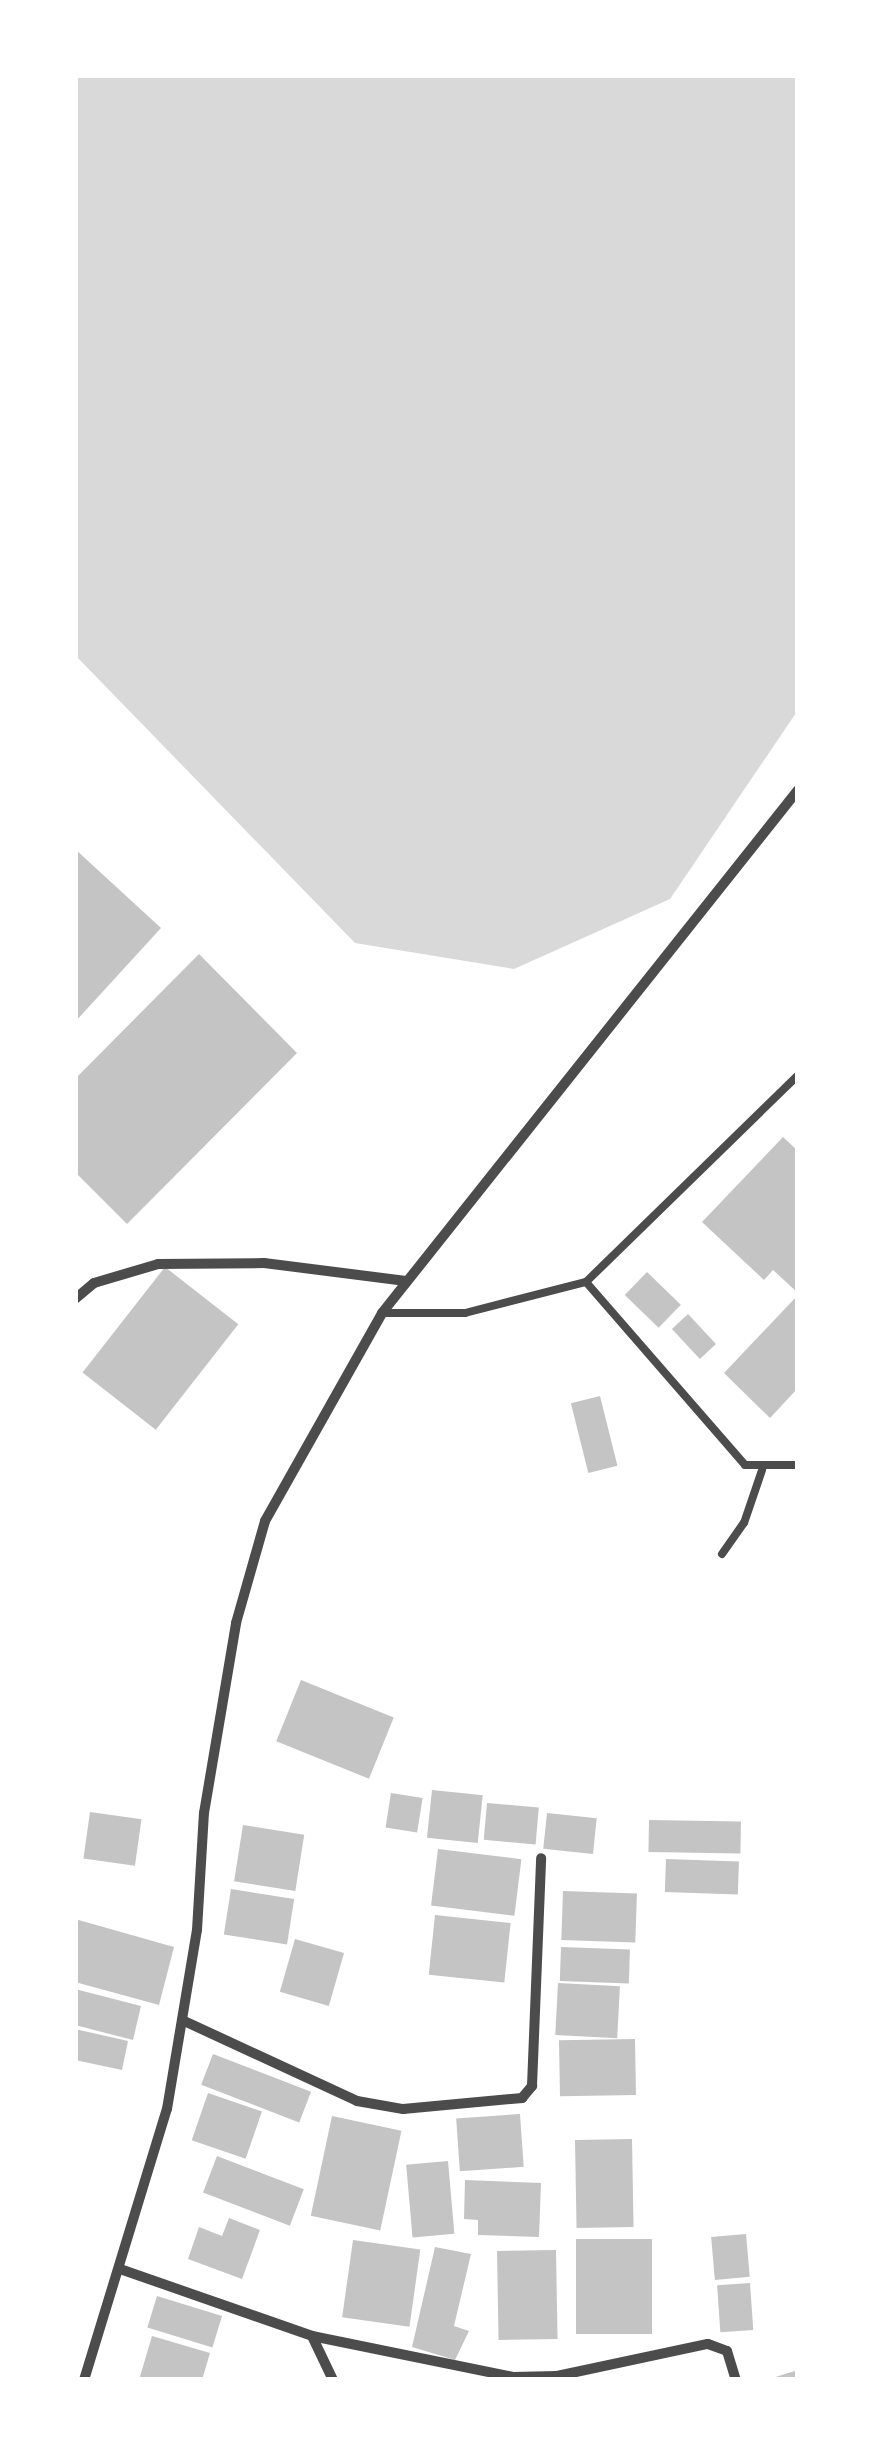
<!DOCTYPE html>
<style>
body{margin:0}
#map{position:relative;width:873px;height:2455px;overflow:hidden;background:#fff;font-family:Lato,sans-serif}
div>[style]{position:absolute}
[style*='--x']{left:calc(var(--x)*1px);top:calc(var(--y)*1px);width:calc(var(--w)*1px);rotate:calc(var(--a)*1deg)}
.water>*{inset:0;background:#d9d9d9}
.building>*{inset:0;background:#c4c4c4;transform-origin:0 0}
.service>*{height:8px;margin:-4px;padding:0 4px;transform-origin:4px;border-radius:4px;background:#4c4c4c}
.minor>*{height:10px;margin:-5px;padding:0 5px;transform-origin:5px;border-radius:5px;background:#4c4c4c}
span{translate:-50% -50%;white-space:nowrap;text-align:center;line-height:1.15;-webkit-text-stroke:10px #fff;paint-order:stroke}
.frame{position:absolute;inset:0;border:78px solid #fff;pointer-events:none}
</style>
<div id="map">
<div class="water">
<div style="clip-path:polygon(75px 75px,798px 75px,798px 710px,670px 899px,514px 969px,355px 943px,75px 655px)"></div>
</div>
<div class="building">
<div style="clip-path:polygon(75px 849px,161px 928px,75px 1022px)"></div>
<div style="clip-path:polygon(199px 954px,297px 1053px,127px 1224px,75px 1172px,75px 1079px)"></div>
<div style="clip-path:polygon(783px 1137px,798px 1151px,798px 1293px,773px 1270px,764px 1280px,702px 1222px)"></div>
<div style="left:165px;top:1267px;width:93px;height:134px;rotate:38deg"></div>
<div style="left:647px;top:1272px;width:47px;height:32px;rotate:44deg"></div>
<div style="clip-path:polygon(798px 1295px,798px 1388px,770px 1418px,724px 1373px)"></div>
<div style="left:688px;top:1314px;width:41px;height:22px;rotate:47deg"></div>
<div style="left:600px;top:1396px;width:72px;height:30px;rotate:76deg"></div>
<div style="left:301px;top:1680px;width:100px;height:66px;rotate:22deg"></div>
<div style="left:432px;top:1790px;width:51px;height:48px;rotate:6deg"></div>
<div style="left:391px;top:1793px;width:32px;height:35px;rotate:9deg"></div>
<div style="left:487px;top:1803px;width:52px;height:37px;rotate:5deg"></div>
<div style="left:90px;top:1812px;width:52px;height:47px;rotate:8deg"></div>
<div style="left:547px;top:1813px;width:50px;height:36px;rotate:6deg"></div>
<div style="left:649px;top:1820px;width:92px;height:32px;rotate:1deg"></div>
<div style="left:243px;top:1825px;width:62px;height:57px;rotate:9deg"></div>
<div style="left:438px;top:1849px;width:84px;height:57px;rotate:7deg"></div>
<div style="left:666px;top:1859px;width:73px;height:33px;rotate:2deg"></div>
<div style="left:231px;top:1889px;width:64px;height:46px;rotate:9deg"></div>
<div style="left:563px;top:1891px;width:74px;height:49px;rotate:2deg"></div>
<div style="left:435px;top:1915px;width:76px;height:60px;rotate:6deg"></div>
<div style="clip-path:polygon(75px 1919px,174px 1947px,159px 2005px,75px 1982px)"></div>
<div style="left:295px;top:1939px;width:51px;height:55px;rotate:16deg"></div>
<div style="left:561px;top:1947px;width:69px;height:34px;rotate:2deg"></div>
<div style="left:558px;top:1983px;width:62px;height:52px;rotate:3deg"></div>
<div style="clip-path:polygon(75px 1989px,141px 2006px,133px 2040px,75px 2025px)"></div>
<div style="clip-path:polygon(75px 2029px,128px 2041px,122px 2070px,75px 2060px)"></div>
<div style="left:635px;top:2039px;width:56px;height:76px;rotate:89deg"></div>
<div style="left:213px;top:2054px;width:105px;height:33px;rotate:21deg"></div>
<div style="left:208px;top:2093px;width:57px;height:50px;rotate:19deg"></div>
<div style="left:520px;top:2114px;width:53px;height:64px;rotate:86deg"></div>
<div style="left:332px;top:2116px;width:71px;height:102px;rotate:12deg"></div>
<div style="left:632px;top:2139px;width:88px;height:57px;rotate:89deg"></div>
<div style="left:217px;top:2156px;width:93px;height:39px;rotate:21deg"></div>
<div style="left:448px;top:2161px;width:73px;height:42px;rotate:85deg"></div>
<div style="clip-path:polygon(465px 2180px,541px 2183px,539px 2237px,478px 2235px,478px 2220px,464px 2219px)"></div>
<div style="clip-path:polygon(229px 2218px,260px 2230px,242px 2279px,188px 2259px,199px 2227px,222px 2236px)"></div>
<div style="left:746px;top:2234px;width:43px;height:35px;rotate:85deg"></div>
<div style="left:576px;top:2239px;width:76px;height:95px"></div>
<div style="left:353px;top:2240px;width:68px;height:78px;rotate:8deg"></div>
<div style="clip-path:polygon(435px 2247px,471px 2254px,454px 2326px,469px 2331px,455px 2360px,412px 2347px)"></div>
<div style="left:556px;top:2250px;width:89px;height:59px;rotate:89deg"></div>
<div style="left:750px;top:2283px;width:47px;height:33px;rotate:86deg"></div>
<div style="left:157px;top:2296px;width:68px;height:33px;rotate:17deg"></div>
<div style="clip-path:polygon(152px 2336px,210px 2353px,202px 2380px,139px 2380px)"></div>
<div style="clip-path:polygon(798px 2370px,798px 2380px,769px 2380px,769px 2379px)"></div>
</div>
<div class="service">
<div style="--x:586;--y:1282;--w:242;--a:49"></div>
<div style="--x:745;--y:1465;--w:53;--a:0"></div>
<div style="--x:382;--y:1313;--w:83;--a:0"></div>
<div style="--x:465;--y:1313;--w:125;--a:-14.4"></div>
<div style="--x:586;--y:1282;--w:296;--a:-44.3"></div>
<div style="--x:722;--y:1554;--w:38;--a:-55"></div>
<div style="--x:744;--y:1523;--w:56;--a:-71.2"></div>
</div>
<div class="minor">
<div style="--x:75;--y:1299;--w:25;--a:-40"></div>
<div style="--x:94;--y:1283;--w:67;--a:-16.5"></div>
<div style="--x:158;--y:1264;--w:106;--a:-0.5"></div>
<div style="--x:264;--y:1263;--w:143;--a:7.2"></div>
<div style="--x:182;--y:2020;--w:193;--a:24.8"></div>
<div style="--x:357;--y:2101;--w:47;--a:9.9"></div>
<div style="--x:403;--y:2109;--w:120;--a:-5.3"></div>
<div style="--x:522;--y:2098;--w:16;--a:-50"></div>
<div style="--x:532;--y:2086;--w:228;--a:-87.7"></div>
<div style="--x:120;--y:2269;--w:203;--a:19.2"></div>
<div style="--x:312;--y:2336;--w:49;--a:64.5"></div>
<div style="--x:312;--y:2336;--w:205;--a:11.5"></div>
<div style="--x:513;--y:2377;--w:44;--a:-1.3"></div>
<div style="--x:557;--y:2376;--w:154;--a:-12"></div>
<div style="--x:708;--y:2344;--w:20;--a:20"></div>
<div style="--x:727;--y:2351;--w:30;--a:73"></div>
<div style="--x:84;--y:2380;--w:283;--a:-73"></div>
<div style="--x:167;--y:2109;--w:181;--a:-80.5"></div>
<div style="--x:197;--y:1930;--w:117;--a:-86.6"></div>
<div style="--x:204;--y:1813;--w:193;--a:-80.4"></div>
<div style="--x:236;--y:1623;--w:106;--a:-74.1"></div>
<div style="--x:265;--y:1521;--w:239;--a:-60.6"></div>
<div style="--x:382;--y:1313;--w:668;--a:-51.5"></div>
</div>
<div class="frame"></div>
</div>
